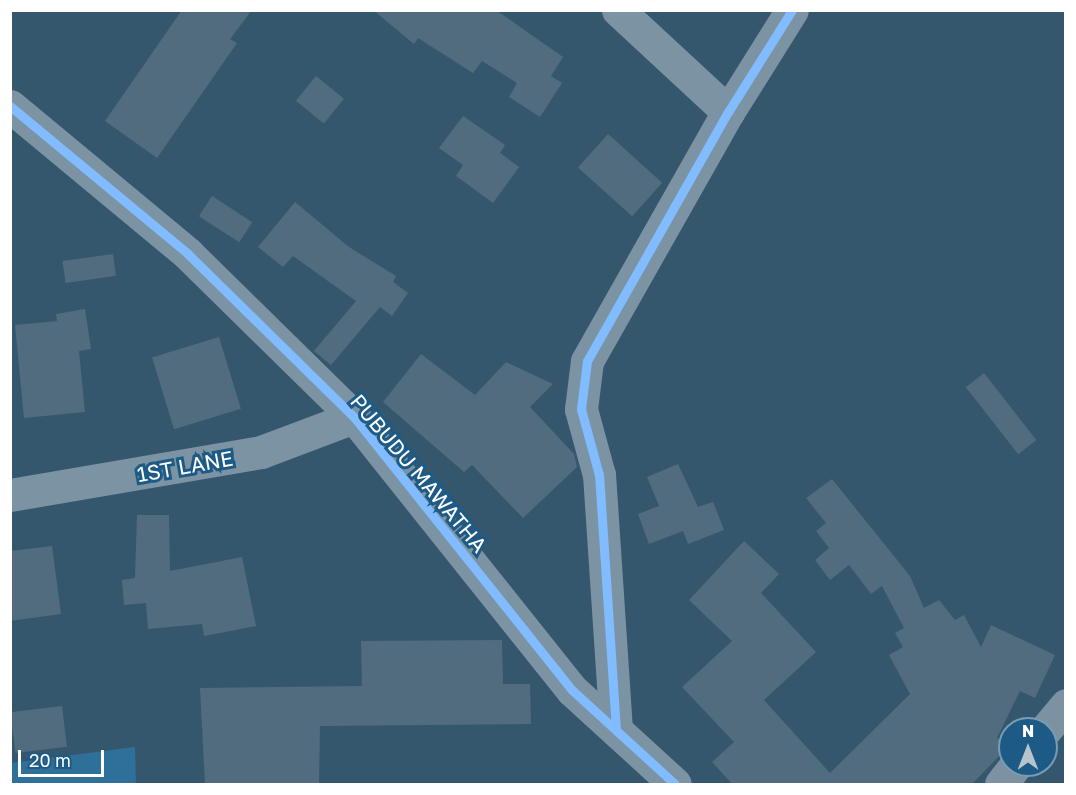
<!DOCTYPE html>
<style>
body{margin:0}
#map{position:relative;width:1076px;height:795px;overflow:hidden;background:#35576e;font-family:"Golos Text",sans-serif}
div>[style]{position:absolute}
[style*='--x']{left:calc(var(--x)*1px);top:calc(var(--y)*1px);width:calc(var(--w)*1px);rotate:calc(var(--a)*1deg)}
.green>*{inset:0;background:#2f709b}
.building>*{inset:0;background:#516c7f;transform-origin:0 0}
.minor>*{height:33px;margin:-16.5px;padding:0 16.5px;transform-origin:16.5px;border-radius:16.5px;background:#7c93a4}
.tertiary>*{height:33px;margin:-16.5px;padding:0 16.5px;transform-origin:16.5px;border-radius:16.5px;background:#7c93a4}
.trunk>*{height:33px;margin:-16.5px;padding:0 16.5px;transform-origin:16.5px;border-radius:16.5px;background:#7c92a2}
.cycleway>*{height:9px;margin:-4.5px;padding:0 4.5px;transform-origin:4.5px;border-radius:4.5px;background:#80bcff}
span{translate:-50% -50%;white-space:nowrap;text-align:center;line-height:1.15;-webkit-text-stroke:6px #1d5b86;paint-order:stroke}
.street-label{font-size:21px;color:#fff}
.frame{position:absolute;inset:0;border:12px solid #fff;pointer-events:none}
.north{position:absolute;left:998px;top:717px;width:60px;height:60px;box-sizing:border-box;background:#1d5b86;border:2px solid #779db6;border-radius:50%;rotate:0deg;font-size:16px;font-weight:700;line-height:24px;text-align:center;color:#fff}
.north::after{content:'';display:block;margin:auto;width:21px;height:27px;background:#b8c4cc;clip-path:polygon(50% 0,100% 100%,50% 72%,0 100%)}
.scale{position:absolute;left:18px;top:750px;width:86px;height:27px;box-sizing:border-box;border:3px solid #fff;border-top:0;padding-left:8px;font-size:18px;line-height:21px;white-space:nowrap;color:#fff;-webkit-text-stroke:4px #1d5b86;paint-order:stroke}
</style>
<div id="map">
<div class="green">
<div style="clip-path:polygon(135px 747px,136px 784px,11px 784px,11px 763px)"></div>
</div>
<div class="building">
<div style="clip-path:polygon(182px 10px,252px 10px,230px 39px,237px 43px,157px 158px,105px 121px)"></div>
<div style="clip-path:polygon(373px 10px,496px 10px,563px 57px,551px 76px,562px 83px,540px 117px,509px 97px,517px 83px,482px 61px,473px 73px,418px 38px,414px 44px)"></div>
<div style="left:316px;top:76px;width:36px;height:32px;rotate:39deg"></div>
<div style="clip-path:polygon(463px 116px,505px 145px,500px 153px,519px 167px,493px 203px,456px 176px,463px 165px,439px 148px)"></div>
<div style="left:608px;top:134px;width:73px;height:45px;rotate:42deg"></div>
<div style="left:212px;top:196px;width:48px;height:24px;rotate:33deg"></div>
<div style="clip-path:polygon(295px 202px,349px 247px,396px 276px,393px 282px,408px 293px,392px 316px,380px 307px,331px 365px,314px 351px,356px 301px,293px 256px,283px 267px,258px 247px)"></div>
<div style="left:113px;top:254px;width:22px;height:51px;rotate:82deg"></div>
<div style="clip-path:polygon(85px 309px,91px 349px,79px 351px,85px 412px,24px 418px,15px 325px,57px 321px,56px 314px)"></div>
<div style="left:219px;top:337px;width:75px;height:70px;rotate:73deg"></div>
<div style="clip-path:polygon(421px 354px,475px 395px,506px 362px,553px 384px,530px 407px,574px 454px,577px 467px,523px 518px,472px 465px,464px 472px,383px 402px)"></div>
<div style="left:984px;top:373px;width:85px;height:23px;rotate:52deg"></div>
<div style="clip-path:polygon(678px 464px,698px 507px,713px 502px,724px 530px,688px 544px,683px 531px,649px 544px,638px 514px,659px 506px,647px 477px)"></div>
<div style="clip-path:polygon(832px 479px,910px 576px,924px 608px,939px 600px,955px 620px,964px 615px,981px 647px,991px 625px,1055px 655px,1035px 698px,1020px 691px,997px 738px,1010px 745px,972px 784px,732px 784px,712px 762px,734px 742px,682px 687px,732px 641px,689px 600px,744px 541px,779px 574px,761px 593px,816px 652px,764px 700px,830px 773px,910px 694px,889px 655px,903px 647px,895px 633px,904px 628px,882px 586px,871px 594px,849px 565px,830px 580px,815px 560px,829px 548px,816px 531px,826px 523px,806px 498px)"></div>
<div style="clip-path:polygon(137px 515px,169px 515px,170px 571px,242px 557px,256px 626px,204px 636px,202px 624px,148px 629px,146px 603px,124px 605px,122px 580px,135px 578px)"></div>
<div style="clip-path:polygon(52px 546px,61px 614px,10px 621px,10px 551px)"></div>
<div style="clip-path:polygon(502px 640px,503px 684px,530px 684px,531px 724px,320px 726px,319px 784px,205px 784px,200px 688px,362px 686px,361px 641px)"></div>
<div style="left:62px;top:706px;width:41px;height:52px;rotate:83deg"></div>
</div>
<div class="minor">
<div style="--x:618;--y:10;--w:150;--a:42.8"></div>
<div style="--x:10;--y:495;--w:255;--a:-9.7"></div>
<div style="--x:261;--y:452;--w:99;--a:-20.6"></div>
<div style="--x:616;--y:730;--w:256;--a:-93.8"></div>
<div style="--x:599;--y:475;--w:68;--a:-105.3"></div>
<div style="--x:581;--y:409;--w:48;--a:-82.9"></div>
<div style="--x:587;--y:361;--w:286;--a:-60.5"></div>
<div style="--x:728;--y:112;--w:120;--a:-57.9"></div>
</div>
<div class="tertiary">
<div style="--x:10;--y:106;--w:231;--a:39.7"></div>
<div style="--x:188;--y:254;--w:233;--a:44.5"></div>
<div style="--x:354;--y:417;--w:349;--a:51.4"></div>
<div style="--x:572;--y:690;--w:139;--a:42.4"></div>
</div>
<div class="trunk">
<div style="--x:1046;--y:729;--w:31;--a:-50"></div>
<div style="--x:1001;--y:784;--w:24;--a:-52"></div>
</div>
<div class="cycleway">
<div style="--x:10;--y:106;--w:231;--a:39.7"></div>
<div style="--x:188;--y:254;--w:233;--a:44.5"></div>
<div style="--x:354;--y:417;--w:349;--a:51.4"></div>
<div style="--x:572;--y:690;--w:139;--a:42.4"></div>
<div style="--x:616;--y:730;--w:256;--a:-93.8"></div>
<div style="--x:599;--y:475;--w:68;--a:-105.3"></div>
<div style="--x:581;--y:409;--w:48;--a:-82.9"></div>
<div style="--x:587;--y:361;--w:286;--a:-60.5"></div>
<div style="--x:728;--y:112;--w:120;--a:-57.9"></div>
</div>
<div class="street-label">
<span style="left:185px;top:466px;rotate:-10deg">1ST LANE</span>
<span style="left:419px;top:473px;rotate:50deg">PUBUDU MAWATHA</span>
</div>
<div class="frame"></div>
<div class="north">N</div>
<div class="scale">20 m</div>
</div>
